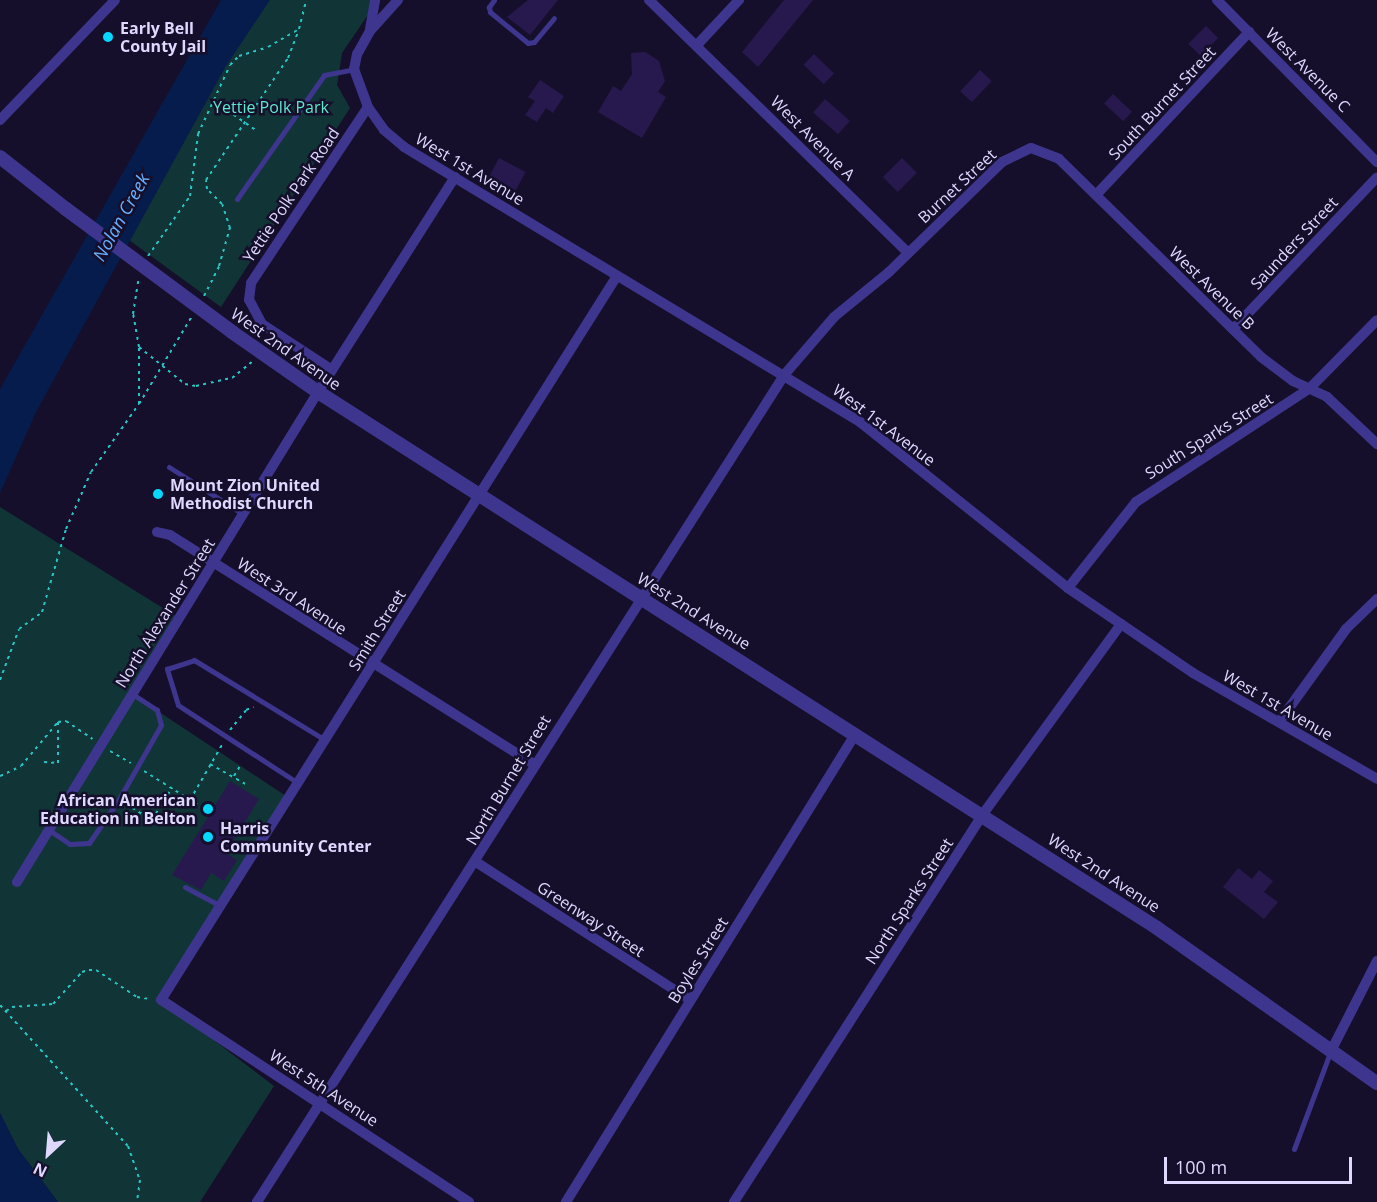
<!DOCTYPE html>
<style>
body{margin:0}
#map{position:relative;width:1377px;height:1202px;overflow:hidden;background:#150f2b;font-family:"Open Sans",sans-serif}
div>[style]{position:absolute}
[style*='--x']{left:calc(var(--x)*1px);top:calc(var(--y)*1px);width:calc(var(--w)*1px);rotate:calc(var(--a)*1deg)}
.green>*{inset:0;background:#113536}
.water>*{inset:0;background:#061c4c}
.building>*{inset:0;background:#27194e;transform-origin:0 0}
.path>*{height:2px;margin-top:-1px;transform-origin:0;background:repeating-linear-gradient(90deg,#26c6c5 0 3px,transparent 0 7.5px)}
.service>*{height:5px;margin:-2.5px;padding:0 2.5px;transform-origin:2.5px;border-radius:2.5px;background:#3e368e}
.minor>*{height:10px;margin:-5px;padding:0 5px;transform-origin:5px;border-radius:5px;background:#3e368e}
.tertiary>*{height:14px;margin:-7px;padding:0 7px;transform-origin:7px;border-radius:7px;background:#3e368e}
.tertiary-bridge>*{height:14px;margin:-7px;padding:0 7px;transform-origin:7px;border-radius:7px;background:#3e368e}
.dots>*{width:16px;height:16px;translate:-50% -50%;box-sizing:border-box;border:3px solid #150f2b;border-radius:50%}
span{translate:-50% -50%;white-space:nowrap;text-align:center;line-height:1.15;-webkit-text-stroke:5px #150f2b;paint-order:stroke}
.poi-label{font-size:16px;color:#dfd9ff;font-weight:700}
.left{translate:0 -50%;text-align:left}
.right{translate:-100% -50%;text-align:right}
.street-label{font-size:16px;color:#dfd9ff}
.park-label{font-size:16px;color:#5aeace}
.water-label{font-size:18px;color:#67b0ff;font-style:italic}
.north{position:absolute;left:18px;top:1124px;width:60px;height:60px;-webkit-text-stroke:4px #150f2b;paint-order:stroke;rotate:206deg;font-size:16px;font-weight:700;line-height:24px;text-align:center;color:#dfd9ff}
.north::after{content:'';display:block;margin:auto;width:21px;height:27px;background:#dfd9ff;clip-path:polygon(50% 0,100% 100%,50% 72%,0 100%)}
.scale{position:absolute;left:1164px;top:1157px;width:188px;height:27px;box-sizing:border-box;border:3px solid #dfd9ff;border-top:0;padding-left:8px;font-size:18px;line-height:21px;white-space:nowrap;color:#dfd9ff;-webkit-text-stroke:4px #150f2b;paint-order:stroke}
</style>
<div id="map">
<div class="green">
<div style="clip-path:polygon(258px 0,378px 0,342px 53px,337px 85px,350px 108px,221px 307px,118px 232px)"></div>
<div style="clip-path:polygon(0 507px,179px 618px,132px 694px,289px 798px,161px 1000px,274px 1086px,200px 1202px,58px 1202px,18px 1149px,0 1113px)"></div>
</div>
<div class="water">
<div style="clip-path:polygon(221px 0,270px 0,226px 66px,36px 412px,0 493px,0 389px)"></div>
<div style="clip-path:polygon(0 1113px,18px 1149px,58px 1202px,0 1202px)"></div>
</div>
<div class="building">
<div style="clip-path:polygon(528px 0,558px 0,530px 35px,507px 17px)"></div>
<div style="clip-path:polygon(784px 0,813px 0,758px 67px,742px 52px)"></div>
<div style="left:1206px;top:26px;width:17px;height:25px;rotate:45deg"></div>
<div style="clip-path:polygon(645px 52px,659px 61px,665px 81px,658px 92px,666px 97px,642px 138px,598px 112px,613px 86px,621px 91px,632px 74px,631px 53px)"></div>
<div style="left:814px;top:54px;width:28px;height:15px;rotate:44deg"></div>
<div style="left:980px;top:70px;width:16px;height:29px;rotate:43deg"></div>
<div style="clip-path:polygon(540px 80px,564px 96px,553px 113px,546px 108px,537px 122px,525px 115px,535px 101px,528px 97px)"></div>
<div style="left:1113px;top:94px;width:26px;height:13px;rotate:43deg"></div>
<div style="left:825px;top:99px;width:33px;height:18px;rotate:41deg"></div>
<div style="left:499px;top:158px;width:30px;height:25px;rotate:28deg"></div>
<div style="left:902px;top:158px;width:21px;height:27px;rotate:45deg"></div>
<div style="clip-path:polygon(230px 781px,259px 799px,226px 853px,237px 860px,224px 881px,211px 873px,201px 890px,172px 875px)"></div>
<div style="clip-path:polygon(1238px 868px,1252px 879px,1259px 870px,1273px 881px,1264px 892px,1278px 902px,1264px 919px,1223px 887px)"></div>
</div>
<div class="path">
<div style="--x:215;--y:102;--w:51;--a:34.6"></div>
<div style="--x:148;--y:256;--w:73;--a:-55"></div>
<div style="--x:190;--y:196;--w:63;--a:-82.6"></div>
<div style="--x:198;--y:134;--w:76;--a:-65.1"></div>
<div style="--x:230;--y:65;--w:13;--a:-45"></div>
<div style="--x:239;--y:56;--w:30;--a:-17"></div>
<div style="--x:268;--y:47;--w:36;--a:-30"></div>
<div style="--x:299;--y:29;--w:30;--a:-76"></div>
<div style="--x:204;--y:296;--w:34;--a:-63"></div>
<div style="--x:219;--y:266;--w:40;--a:-74"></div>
<div style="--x:230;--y:228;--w:25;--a:-108"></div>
<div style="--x:222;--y:204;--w:21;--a:-135"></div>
<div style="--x:207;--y:189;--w:9;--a:-96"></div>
<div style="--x:206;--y:180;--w:147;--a:-56.1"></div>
<div style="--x:288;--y:58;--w:30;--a:-69"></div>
<div style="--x:139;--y:347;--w:59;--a:38.8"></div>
<div style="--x:185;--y:384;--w:11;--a:10"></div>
<div style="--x:196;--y:386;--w:37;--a:-13"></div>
<div style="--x:232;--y:378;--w:26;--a:-39"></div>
<div style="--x:139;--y:404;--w:103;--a:-58.9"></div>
<div style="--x:0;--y:680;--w:54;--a:-69.6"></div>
<div style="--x:19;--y:629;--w:29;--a:-36"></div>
<div style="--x:42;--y:612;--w:86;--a:-73.9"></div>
<div style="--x:66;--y:529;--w:62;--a:-66.3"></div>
<div style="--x:91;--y:472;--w:83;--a:-54.8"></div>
<div style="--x:139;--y:404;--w:57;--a:-90"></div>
<div style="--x:139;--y:347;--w:34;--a:-100"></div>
<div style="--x:133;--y:314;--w:37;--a:-81"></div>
<div style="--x:230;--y:730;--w:26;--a:-51"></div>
<div style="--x:246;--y:710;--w:8;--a:-23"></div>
<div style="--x:110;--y:751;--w:24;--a:30"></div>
<div style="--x:44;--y:762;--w:14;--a:4"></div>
<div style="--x:58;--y:763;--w:41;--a:-90"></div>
<div style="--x:210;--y:764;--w:45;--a:29.4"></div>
<div style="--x:144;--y:771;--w:66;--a:32"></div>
<div style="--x:0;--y:776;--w:23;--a:-25"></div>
<div style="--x:21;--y:766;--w:57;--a:-49.9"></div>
<div style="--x:58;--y:722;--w:8;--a:-7"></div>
<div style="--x:66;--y:721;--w:32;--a:34"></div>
<div style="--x:234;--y:776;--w:12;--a:-59"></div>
<div style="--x:190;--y:800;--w:66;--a:-59.9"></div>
<div style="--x:126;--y:804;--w:31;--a:32"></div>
<div style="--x:152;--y:820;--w:38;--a:-58"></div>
<div style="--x:0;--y:1005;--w:190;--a:47.8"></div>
<div style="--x:128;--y:1146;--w:36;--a:71"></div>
<div style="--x:140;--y:1180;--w:22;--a:98"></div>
<div style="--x:6;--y:1011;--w:7;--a:-34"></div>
<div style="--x:12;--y:1007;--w:41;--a:-4.2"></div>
<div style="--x:53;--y:1004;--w:43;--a:-47.8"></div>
<div style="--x:82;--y:972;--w:7;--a:-16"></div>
<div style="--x:89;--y:970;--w:7;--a:0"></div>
<div style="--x:96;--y:970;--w:49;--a:33.4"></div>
<div style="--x:137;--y:997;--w:12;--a:9"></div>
</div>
<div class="service">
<div style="--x:494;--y:0;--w:9;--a:126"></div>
<div style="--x:489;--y:7;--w:5;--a:79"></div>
<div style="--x:490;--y:12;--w:49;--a:39.2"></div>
<div style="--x:528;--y:43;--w:6;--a:-9"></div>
<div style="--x:534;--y:42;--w:31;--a:-50"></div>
<div style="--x:237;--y:199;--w:151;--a:-54.9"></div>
<div style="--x:324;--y:75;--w:31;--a:-11"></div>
<div style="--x:169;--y:467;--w:88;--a:32.4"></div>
<div style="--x:298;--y:783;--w:143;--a:-147"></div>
<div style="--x:178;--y:705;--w:38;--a:-107"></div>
<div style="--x:167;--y:669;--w:28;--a:-18"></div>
<div style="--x:194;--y:660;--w:153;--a:31.4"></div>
<div style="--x:49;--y:830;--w:25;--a:34"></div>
<div style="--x:70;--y:844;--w:19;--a:-3"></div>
<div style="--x:89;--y:843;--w:53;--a:-55.7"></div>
<div style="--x:119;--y:799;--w:85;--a:-60.4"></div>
<div style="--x:161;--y:725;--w:16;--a:-105"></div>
<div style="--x:157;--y:710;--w:30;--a:-147"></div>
<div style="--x:185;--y:887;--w:40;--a:28"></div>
<div style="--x:1294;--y:1149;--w:106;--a:-69.5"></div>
</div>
<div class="minor">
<div style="--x:398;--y:0;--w:42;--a:132.1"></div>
<div style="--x:370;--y:31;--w:26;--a:119"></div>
<div style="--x:357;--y:54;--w:15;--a:101"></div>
<div style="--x:354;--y:69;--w:40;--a:69.8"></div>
<div style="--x:368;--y:107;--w:28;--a:55"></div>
<div style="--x:384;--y:130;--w:26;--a:40"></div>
<div style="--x:404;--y:147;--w:533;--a:31.09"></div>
<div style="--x:860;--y:422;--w:266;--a:38.6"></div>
<div style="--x:1068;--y:588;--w:151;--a:34.2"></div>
<div style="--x:1193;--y:673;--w:212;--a:29.9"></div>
<div style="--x:649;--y:0;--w:362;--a:44.3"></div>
<div style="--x:1217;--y:0;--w:228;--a:45.4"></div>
<div style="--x:370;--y:29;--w:29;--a:-80"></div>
<div style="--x:697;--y:45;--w:62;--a:-47"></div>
<div style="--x:0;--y:120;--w:166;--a:-46.2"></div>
<div style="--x:1096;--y:195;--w:224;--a:-46.8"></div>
<div style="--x:1233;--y:329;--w:209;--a:-46.5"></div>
<div style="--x:332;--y:370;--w:84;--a:-146.7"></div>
<div style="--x:262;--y:324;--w:27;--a:-118"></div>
<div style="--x:249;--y:300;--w:17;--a:-83"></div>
<div style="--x:251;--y:283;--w:211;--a:-56.4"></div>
<div style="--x:157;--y:532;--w:13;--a:13"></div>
<div style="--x:170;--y:535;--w:429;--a:32.2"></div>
<div style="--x:1068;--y:588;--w:110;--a:-51.7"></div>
<div style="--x:1136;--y:502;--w:208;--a:-33.2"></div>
<div style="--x:1310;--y:388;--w:95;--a:-45.4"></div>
<div style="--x:1279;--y:722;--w:115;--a:-54.2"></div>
<div style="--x:1346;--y:629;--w:43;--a:-44.1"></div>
<div style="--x:476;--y:862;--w:255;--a:32.8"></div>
<div style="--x:17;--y:882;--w:575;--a:-58.44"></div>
<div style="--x:318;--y:392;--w:255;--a:-57.5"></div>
<div style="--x:1332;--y:1049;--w:99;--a:-62.9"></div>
<div style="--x:257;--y:1202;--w:982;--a:-57.48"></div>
<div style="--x:785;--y:374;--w:75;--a:-49.3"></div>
<div style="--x:834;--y:317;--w:71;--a:-39.3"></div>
<div style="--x:889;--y:272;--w:158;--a:-44.2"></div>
<div style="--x:1002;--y:162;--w:32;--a:-26"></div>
<div style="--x:1031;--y:148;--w:30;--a:21"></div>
<div style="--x:1059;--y:159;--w:283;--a:44.4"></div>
<div style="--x:1261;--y:357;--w:40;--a:37"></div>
<div style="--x:1293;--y:381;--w:38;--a:25"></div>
<div style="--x:1327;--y:397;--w:69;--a:43.2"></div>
<div style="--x:469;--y:1202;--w:368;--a:-146.7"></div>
<div style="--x:161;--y:1000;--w:856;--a:-57.8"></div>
<div style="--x:566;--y:1202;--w:551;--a:-58.27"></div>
<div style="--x:734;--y:1202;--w:461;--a:-57.3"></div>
<div style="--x:983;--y:814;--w:235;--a:-54"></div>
</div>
<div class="tertiary">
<div style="--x:0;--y:157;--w:84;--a:38.2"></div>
<div style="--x:232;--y:332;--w:105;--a:34.9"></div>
<div style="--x:318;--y:392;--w:996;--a:32.57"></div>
<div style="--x:1157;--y:928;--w:269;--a:35.2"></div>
</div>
<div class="tertiary-bridge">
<div style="--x:66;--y:209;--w:207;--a:36.5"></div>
</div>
<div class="dots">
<div style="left:108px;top:37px;background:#05d8ff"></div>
<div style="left:158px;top:494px;background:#05d8ff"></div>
<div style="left:208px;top:809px;background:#05d8ff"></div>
<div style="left:208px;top:837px;background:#05d8ff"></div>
</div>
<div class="poi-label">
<span class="left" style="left:120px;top:37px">Early Bell<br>County Jail</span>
<span class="left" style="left:170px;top:494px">Mount Zion United<br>Methodist Church</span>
<span class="right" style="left:196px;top:809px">African American<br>Education in Belton</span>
<span class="left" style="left:220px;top:837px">Harris<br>Community Center</span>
</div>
<div class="street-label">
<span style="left:1308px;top:70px;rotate:45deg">West Avenue C</span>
<span style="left:1162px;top:103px;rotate:-47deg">South Burnet Street</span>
<span style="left:813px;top:138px;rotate:45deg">West Avenue A</span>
<span style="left:470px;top:169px;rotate:31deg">West 1st Avenue</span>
<span style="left:957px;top:186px;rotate:-43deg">Burnet Street</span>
<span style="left:291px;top:195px;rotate:-56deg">Yettie Polk Park Road</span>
<span style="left:1294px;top:243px;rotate:-47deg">Saunders Street</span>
<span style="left:1212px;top:288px;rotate:44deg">West Avenue B</span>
<span style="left:286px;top:349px;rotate:35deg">West 2nd Avenue</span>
<span style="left:884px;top:425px;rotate:37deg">West 1st Avenue</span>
<span style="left:1209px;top:436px;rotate:-32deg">South Sparks Street</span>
<span style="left:292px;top:596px;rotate:33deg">West 3rd Avenue</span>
<span style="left:694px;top:611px;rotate:32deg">West 2nd Avenue</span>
<span style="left:165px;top:613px;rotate:-58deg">North Alexander Street</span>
<span style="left:377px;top:630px;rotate:-58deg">Smith Street</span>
<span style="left:1278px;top:705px;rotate:30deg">West 1st Avenue</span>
<span style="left:508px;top:780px;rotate:-59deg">North Burnet Street</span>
<span style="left:1104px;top:873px;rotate:33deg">West 2nd Avenue</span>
<span style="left:909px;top:901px;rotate:-57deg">North Sparks Street</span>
<span style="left:591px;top:919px;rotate:33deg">Greenway Street</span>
<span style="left:698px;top:960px;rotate:-58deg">Boyles Street</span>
<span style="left:324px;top:1088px;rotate:33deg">West 5th Avenue</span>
</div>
<div class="park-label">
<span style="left:271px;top:107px">Yettie Polk Park</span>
</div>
<div class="water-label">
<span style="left:121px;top:217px;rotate:-61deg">Nolan Creek</span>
</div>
<div class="north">N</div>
<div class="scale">100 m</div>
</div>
